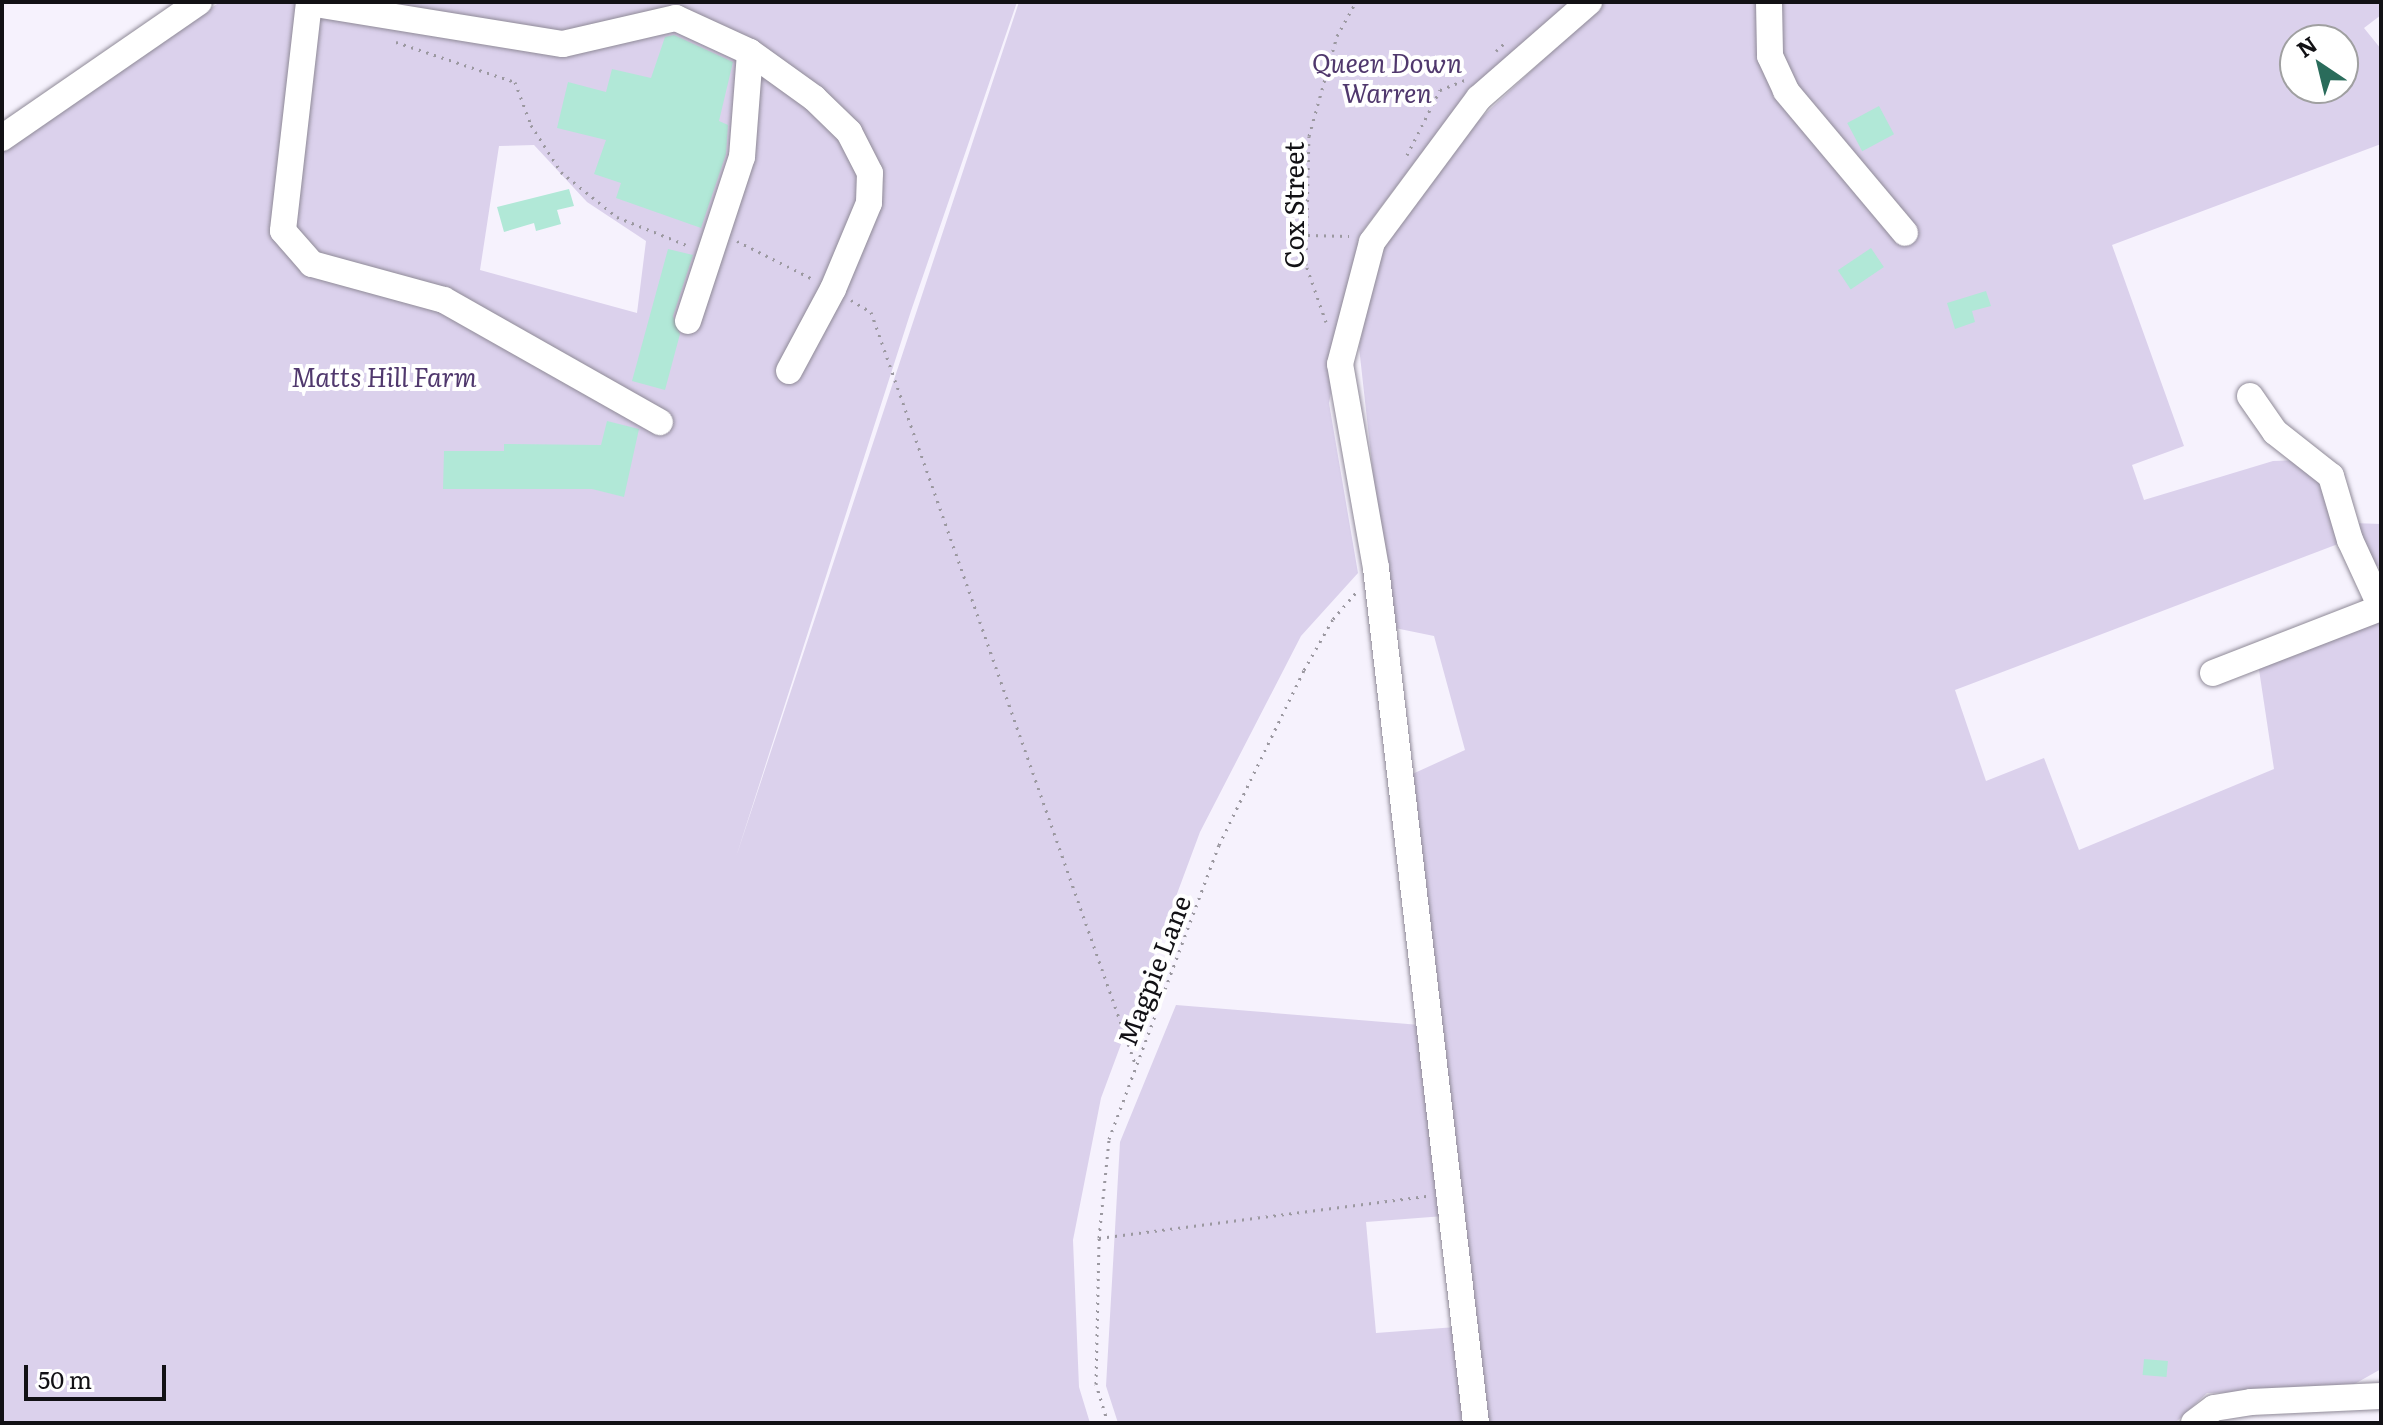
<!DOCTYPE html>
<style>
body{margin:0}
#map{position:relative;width:2383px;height:1425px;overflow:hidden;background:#f6f2fd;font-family:Literata,serif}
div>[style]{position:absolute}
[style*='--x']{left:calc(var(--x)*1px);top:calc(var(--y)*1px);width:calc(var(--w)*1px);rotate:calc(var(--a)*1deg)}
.green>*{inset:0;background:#dbd1ec}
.building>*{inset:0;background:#b1e8d7;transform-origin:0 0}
.path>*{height:3px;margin-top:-1.5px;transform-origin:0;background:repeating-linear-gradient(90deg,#9b98a0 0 2px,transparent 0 8px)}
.roads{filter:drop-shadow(0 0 2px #8f8a97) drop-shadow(0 0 2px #8f8a97)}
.minor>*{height:26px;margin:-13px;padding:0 13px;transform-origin:13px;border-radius:13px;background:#fff}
span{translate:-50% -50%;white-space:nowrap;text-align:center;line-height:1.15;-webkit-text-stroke:8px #fff;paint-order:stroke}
.park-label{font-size:26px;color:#50386d;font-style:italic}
.street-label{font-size:26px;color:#121115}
.frame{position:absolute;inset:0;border:4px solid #121115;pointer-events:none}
.north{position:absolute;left:2279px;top:24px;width:80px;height:80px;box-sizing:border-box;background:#fff;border:2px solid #a0a0a1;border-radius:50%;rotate:325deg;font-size:22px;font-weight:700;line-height:32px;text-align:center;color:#121115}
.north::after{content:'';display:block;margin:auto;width:28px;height:36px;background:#2a6c5b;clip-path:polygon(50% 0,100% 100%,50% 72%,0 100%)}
.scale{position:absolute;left:24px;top:1365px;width:142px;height:36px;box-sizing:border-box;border:4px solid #121115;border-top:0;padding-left:10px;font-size:24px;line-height:28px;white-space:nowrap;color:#121115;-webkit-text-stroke:6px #fff;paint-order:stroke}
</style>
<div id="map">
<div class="green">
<div style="clip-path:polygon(evenodd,220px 2px,1017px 2px,911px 311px,736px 857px,1019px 2px,1569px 2px,1470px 89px,1362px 232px,1329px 403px,1358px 573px,1301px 636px,1200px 832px,1101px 1098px,1073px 1240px,1079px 1387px,1090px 1423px,2px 1423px,2px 149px,220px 2px,534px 145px,587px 202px,646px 241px,637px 313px,480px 270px,499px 146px,534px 145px)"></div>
<div style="clip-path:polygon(evenodd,1605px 2px,2381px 2px,2381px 15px,2364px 28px,2381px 49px,2381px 144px,2112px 245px,2184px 446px,2132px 465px,2144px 500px,2273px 461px,2302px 460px,2325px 482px,2338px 544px,1955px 690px,1986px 781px,2044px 758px,2079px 850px,2274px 769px,2258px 663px,2381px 618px,2381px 1369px,2344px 1390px,2207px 1393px,2175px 1423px,1488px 1423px,1408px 776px,1465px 750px,1434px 636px,1390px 627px,1359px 347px,1380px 251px,1455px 142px,1605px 2px,2295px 40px,2343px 40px,2343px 88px,2295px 88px,2295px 40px)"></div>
<div style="clip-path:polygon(2353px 523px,2381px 524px,2381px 568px,2362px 555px)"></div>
<div style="clip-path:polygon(1176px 1005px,1420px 1025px,1444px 1216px,1366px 1222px,1376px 1333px,1456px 1327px,1467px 1423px,1118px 1423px,1106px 1386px,1120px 1142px)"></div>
</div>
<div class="building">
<div style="clip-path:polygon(674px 35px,733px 62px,719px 121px,728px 125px,726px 154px,701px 228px,616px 198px,621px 183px,594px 174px,606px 140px,557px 128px,568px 82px,606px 92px,612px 69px,651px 78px,665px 37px)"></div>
<div style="left:1879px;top:106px;width:32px;height:36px;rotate:62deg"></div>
<div style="clip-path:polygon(569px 189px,574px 206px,557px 210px,561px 224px,536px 231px,534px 223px,504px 232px,497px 207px)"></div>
<div style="left:1871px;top:248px;width:23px;height:40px;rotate:56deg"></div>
<div style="clip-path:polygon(668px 249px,693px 255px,673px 316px,680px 334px,665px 390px,632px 381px)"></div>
<div style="clip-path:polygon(1986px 291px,1991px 306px,1972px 311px,1975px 322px,1955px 329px,1947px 303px)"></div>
<div style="clip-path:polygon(607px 421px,639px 429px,624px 497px,592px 489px,443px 489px,444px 451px,504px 451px,504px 444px,601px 445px)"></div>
<div style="left:2144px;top:1359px;width:24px;height:16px;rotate:5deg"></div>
</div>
<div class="path">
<div style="--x:396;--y:42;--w:126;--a:18.6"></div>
<div style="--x:515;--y:82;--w:46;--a:69.6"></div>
<div style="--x:531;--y:125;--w:56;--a:57.4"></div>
<div style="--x:561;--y:172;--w:72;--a:38.8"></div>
<div style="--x:617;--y:217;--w:78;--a:21.9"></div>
<div style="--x:1496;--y:51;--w:16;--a:-43"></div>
<div style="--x:1407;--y:155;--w:73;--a:-63.1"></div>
<div style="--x:1440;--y:90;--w:27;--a:-22"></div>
<div style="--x:1308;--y:235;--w:41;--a:1.4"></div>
<div style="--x:737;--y:241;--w:85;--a:26.6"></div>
<div style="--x:851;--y:300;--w:23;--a:31"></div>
<div style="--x:871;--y:312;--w:799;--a:70.64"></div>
<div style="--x:1326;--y:322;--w:60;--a:-109.3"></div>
<div style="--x:1306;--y:265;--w:129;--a:-88.7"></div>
<div style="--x:1309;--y:136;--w:104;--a:-74.4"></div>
<div style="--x:1337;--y:36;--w:39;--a:-61"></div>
<div style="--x:1099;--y:1238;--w:332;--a:-7.3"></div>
<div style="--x:1108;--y:1423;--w:41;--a:-107.1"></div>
<div style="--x:1096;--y:1384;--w:146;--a:-88.8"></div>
<div style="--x:1099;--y:1238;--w:100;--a:-84.2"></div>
<div style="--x:1109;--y:1139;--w:314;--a:-69.5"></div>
<div style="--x:1219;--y:845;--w:195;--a:-64.1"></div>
<div style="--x:1304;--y:670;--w:59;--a:-60.4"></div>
<div style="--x:1333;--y:619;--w:35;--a:-49"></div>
</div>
<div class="roads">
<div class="minor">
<div style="--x:309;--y:2;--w:230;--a:96.5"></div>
<div style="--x:283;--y:231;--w:44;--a:48.7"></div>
<div style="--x:312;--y:264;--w:137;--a:15.3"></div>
<div style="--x:444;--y:300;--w:248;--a:29.5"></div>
<div style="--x:1769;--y:2;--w:54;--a:88.9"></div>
<div style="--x:1770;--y:56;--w:38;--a:65"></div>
<div style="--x:1786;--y:91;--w:185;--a:50"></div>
<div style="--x:309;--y:3;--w:257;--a:9.2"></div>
<div style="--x:563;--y:44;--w:116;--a:-13"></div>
<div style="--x:676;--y:18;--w:81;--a:24.7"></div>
<div style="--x:750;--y:52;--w:79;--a:35.7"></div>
<div style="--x:814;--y:98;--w:49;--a:44.2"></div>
<div style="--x:849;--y:132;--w:46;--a:62.9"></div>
<div style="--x:870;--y:173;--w:30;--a:92"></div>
<div style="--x:869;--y:203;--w:93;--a:112.7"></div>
<div style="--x:833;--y:289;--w:93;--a:118.2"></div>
<div style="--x:2;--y:138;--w:239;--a:-34.6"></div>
<div style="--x:688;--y:321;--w:173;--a:-71.8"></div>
<div style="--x:742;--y:157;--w:105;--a:-85.6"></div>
<div style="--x:2250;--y:396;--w:44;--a:55.2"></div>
<div style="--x:2275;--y:432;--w:71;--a:38.2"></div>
<div style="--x:2331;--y:476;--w:67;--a:73.5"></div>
<div style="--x:2350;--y:540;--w:74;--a:65.2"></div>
<div style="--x:2213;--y:673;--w:180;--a:-21.2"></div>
<div style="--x:1476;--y:1423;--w:861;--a:-96.67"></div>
<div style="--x:1376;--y:568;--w:207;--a:-100"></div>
<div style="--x:1340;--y:364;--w:126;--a:-75.3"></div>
<div style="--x:1372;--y:242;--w:179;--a:-53.4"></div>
<div style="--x:1479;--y:98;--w:146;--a:-41.1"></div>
<div style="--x:2194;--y:1423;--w:25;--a:-37"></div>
<div style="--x:2214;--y:1408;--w:37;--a:-9"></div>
<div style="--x:2251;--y:1402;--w:130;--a:-2.6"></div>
</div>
</div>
<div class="park-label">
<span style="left:1387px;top:77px">Queen Down<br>Warren</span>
<span style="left:384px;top:376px">Matts Hill Farm</span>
</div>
<div class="street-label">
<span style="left:1293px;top:205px;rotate:-90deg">Cox Street</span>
<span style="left:1153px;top:970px;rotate:-69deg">Magpie Lane</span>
</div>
<div class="frame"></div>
<div class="north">N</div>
<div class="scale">50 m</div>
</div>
